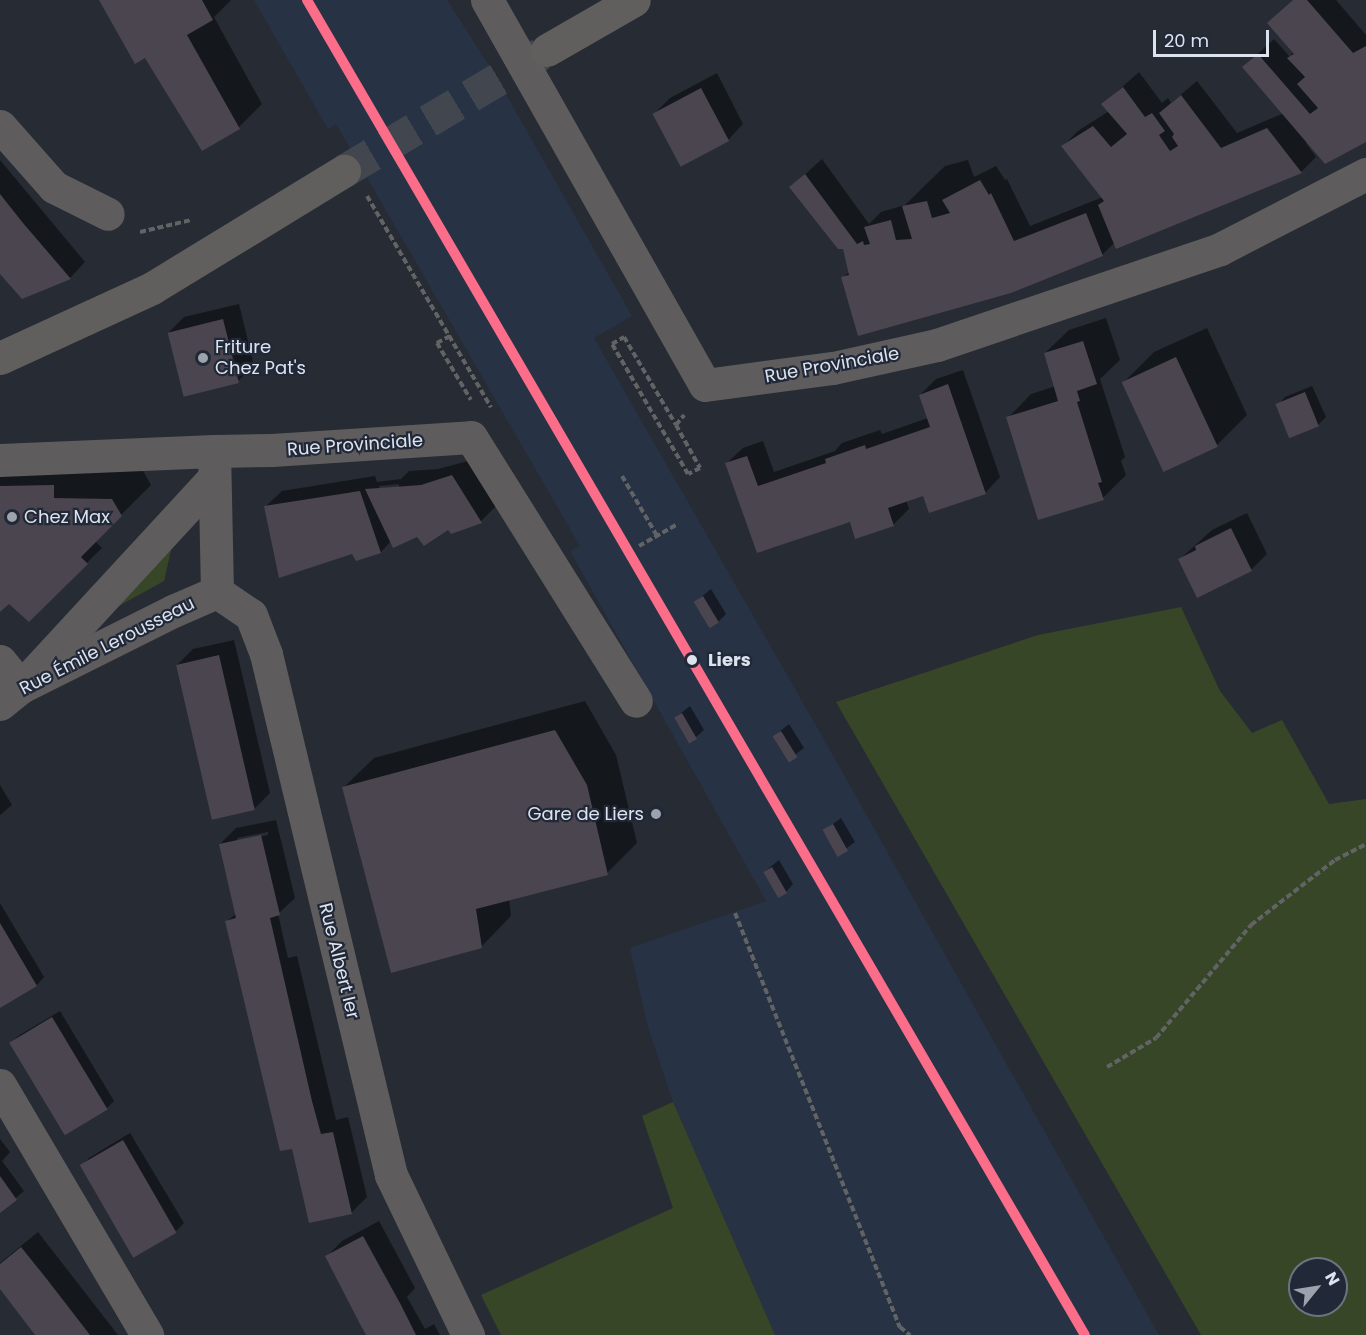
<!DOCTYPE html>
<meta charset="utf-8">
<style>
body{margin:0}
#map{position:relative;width:1366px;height:1335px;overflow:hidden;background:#272b33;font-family:Poppins,sans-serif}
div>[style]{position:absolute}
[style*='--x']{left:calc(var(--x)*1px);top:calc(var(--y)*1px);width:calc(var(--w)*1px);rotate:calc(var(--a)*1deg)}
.built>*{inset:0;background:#283245}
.green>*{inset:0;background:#384628}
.shadow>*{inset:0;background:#0007}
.building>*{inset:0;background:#4b454f;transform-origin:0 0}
.secondary-tunnel>*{height:33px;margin-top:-16.5px;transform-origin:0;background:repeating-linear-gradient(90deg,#42474f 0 33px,transparent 0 49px)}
.path>*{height:4px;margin-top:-2px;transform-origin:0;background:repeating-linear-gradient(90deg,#626364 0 6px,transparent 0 9px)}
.minor>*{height:33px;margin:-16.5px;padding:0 16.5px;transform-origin:16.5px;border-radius:16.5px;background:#5e5c5d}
.secondary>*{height:33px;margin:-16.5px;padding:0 16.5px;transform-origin:16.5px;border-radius:16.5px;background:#615f5e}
.rail-1>*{height:10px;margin:-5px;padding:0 5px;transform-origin:5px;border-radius:5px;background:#fb6d88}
.dots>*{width:16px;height:16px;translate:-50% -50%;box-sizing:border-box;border:3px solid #212939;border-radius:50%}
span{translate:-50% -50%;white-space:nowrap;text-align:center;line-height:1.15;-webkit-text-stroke:4.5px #212939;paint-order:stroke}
.poi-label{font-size:18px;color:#dde3ee}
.left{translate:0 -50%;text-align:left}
.right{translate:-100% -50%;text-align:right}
.street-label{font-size:18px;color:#dde3ee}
.stop-label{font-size:18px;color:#dde3ee;font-weight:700}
.north{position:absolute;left:1288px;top:1257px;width:60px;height:60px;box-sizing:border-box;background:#212939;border:2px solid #6c7381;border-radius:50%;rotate:60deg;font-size:16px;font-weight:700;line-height:24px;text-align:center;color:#dde3ee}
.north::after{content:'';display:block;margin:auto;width:21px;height:27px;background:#9da3ad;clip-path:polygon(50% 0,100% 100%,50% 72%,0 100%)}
.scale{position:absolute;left:1153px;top:30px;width:116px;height:27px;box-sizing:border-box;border:3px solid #dde3ee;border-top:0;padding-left:8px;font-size:18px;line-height:21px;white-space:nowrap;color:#dde3ee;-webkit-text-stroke:4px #212939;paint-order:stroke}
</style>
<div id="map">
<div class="built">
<div style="clip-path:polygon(254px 0,447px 0,492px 70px,632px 316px,594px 338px,822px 736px,1159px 1335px,775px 1335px,673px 1102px,647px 1024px,630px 948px,766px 901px,570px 551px,580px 546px,336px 124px,328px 129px)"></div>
</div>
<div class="green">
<div style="clip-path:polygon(174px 537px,164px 581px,97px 618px)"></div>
<div style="clip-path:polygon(evenodd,1181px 607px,1220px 691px,1252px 733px,1282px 720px,1329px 804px,1366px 799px,1366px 1335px,1201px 1335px,836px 702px,1038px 635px,1181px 607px,1300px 1269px,1336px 1269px,1336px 1305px,1300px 1305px,1300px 1269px)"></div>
<div style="clip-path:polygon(673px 1102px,775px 1335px,501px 1335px,481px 1295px,673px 1208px,642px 1116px)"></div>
</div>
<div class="shadow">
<div style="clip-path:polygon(101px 0,231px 0,214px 17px,262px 104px,239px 127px,202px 149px,146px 56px)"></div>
<div style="clip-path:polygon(1293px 0,1336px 0,1366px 35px,1366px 140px,1308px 142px,1306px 143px,1316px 157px,1301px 172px,1115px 242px,1102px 255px,843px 278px,850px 271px,845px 247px,791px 187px,822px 159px,869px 224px,881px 212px,905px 205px,945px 166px,968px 160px,974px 177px,996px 166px,1005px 180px,1007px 179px,1030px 226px,1103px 197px,1063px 146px,1078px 131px,1109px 111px,1103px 104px,1139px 72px,1162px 103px,1168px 98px,1171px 103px,1197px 81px,1237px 133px,1284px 113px,1244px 67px,1274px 39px,1290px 57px,1294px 52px)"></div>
<div style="clip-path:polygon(717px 73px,743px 124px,728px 140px,654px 114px,670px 98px)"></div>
<div style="clip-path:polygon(0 160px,85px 262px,70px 278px,0 272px)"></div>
<div style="clip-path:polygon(239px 304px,254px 366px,238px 381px,168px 333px,184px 317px)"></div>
<div style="clip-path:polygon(1106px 318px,1120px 360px,1100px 379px,1125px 457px,1121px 461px,1126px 475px,1103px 498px,1008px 418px,1031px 394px,1056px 386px,1045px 353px,1069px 330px)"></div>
<div style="clip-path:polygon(1207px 328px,1247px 415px,1217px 445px,1124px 382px,1154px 352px)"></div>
<div style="clip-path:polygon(963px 370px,1000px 477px,985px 493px,924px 494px,906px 500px,909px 509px,893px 525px,851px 520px,758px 551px,727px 463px,743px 448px,763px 441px,774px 472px,835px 451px,842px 443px,880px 430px,882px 434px,928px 418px,920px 395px,936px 379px)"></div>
<div style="clip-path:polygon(1312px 386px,1326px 417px,1318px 425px,1278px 405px,1285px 397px)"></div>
<div style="clip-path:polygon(0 458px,142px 469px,151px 485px,95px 541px,102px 548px,29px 620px,9px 602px,0 608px)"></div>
<div style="clip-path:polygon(evenodd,468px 461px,496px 506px,481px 521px,391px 541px,381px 552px,357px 559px,353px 552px,266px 506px,282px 491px,375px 476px,377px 482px,401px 479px,409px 471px,438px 469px,468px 461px,399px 484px,399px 487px,379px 489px,379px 486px,399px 484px)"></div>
<div style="clip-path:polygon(1247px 513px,1267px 554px,1251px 570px,1180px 559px,1212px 530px)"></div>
<div style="clip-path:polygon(711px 589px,726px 614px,718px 622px,695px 602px)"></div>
<div style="clip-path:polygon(234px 640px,270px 793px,255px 808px,177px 665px,193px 649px)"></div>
<div style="clip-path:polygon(585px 701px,616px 755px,637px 843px,607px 873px,509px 899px,511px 916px,481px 947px,343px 788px,374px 758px)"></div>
<div style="clip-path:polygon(690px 706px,704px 730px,696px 737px,675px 718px)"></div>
<div style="clip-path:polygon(789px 724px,804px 748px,788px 760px,774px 736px)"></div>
<div style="clip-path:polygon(0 785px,12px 805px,0 815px)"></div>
<div style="clip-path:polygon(841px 818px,855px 842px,839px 854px,825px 830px)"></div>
<div style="clip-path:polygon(evenodd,276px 820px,295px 898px,278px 914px,288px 958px,297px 956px,336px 1120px,348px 1117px,367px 1197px,351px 1213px,293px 1147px,227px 921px,237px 913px,220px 844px,236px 828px,276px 820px,268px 832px,268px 835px,237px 841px,237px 838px,268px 832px)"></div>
<div style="clip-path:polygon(779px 860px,793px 884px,786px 892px,764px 872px)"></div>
<div style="clip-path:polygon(0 903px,44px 977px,37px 985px,0 1006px)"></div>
<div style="clip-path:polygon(60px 1011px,114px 1101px,106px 1109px,11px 1043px,18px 1036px)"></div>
<div style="clip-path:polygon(130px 1133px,184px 1223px,176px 1231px,135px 1255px,81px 1166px,89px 1158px)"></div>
<div style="clip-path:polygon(0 1139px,10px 1152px,2px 1161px,24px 1191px,0 1211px)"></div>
<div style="clip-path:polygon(379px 1221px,415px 1288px,407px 1297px,425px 1329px,434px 1324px,440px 1335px,368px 1335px,327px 1256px,342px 1241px)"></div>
<div style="clip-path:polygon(38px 1232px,118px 1335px,37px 1335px,0 1287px,0 1263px)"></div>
</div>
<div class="building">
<div style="clip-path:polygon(99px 0,202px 0,213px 20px,187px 35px,240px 129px,202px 151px,145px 58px,135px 64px)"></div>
<div style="clip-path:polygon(1293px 0,1307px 0,1353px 53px,1366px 46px,1366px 142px,1325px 164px,1242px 67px,1258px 54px,1310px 114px,1318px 108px,1297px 84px,1305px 77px,1287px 58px,1294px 54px,1267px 23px)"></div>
<div style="clip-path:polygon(1123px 87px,1145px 117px,1152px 113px,1165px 131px,1159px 135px,1170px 151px,1178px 146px,1172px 137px,1174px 134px,1159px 113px,1181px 95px,1221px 148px,1267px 128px,1302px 173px,1116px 249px,1098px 205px,1104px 201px,1061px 146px,1093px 126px,1111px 147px,1127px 134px,1101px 104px)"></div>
<div style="left:701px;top:88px;width:60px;height:55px;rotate:62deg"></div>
<div style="clip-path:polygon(805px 174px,857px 244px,863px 241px,864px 245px,870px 244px,864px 227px,891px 220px,896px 240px,912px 239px,902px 206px,927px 201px,932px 218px,950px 213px,942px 200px,980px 180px,989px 195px,991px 193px,1014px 241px,1086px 213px,1103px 256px,1011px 293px,858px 336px,841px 277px,849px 275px,843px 249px,838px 249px,789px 187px)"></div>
<div style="clip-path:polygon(0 194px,23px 223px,71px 279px,22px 299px,0 274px)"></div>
<div style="left:223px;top:319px;width:66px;height:57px;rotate:76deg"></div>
<div style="clip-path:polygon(1083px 341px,1097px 384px,1077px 391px,1080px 401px,1077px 402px,1102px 482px,1098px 483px,1104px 500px,1038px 520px,1006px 417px,1058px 401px,1044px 353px)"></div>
<div style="left:1176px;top:357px;width:99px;height:60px;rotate:65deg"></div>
<div style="clip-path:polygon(948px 384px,986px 494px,929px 513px,923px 496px,888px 508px,894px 526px,855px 539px,850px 522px,757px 553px,725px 463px,747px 456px,758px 486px,826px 463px,825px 459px,865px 445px,866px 449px,930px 427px,919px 395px)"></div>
<div style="left:1305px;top:392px;width:37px;height:32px;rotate:68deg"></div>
<div style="clip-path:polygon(452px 475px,482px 523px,451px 534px,448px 530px,424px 546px,417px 537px,393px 548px,365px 489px,421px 485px)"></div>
<div style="clip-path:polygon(54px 485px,54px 498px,112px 499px,122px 516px,81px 557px,88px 564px,29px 622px,9px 604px,0 612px,0 486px)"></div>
<div style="clip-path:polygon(360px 491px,381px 553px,356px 561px,352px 554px,279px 578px,264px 506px)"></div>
<div style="clip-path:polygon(1231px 528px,1252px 571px,1197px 598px,1178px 559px,1196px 550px,1195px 546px)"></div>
<div style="left:703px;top:596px;width:31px;height:11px;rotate:59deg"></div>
<div style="left:219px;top:655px;width:159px;height:44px;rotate:77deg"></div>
<div style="left:682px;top:713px;width:30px;height:9px;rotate:60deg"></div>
<div style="clip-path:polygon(555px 730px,587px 785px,608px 875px,476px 909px,482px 948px,391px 973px,342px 787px)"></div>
<div style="left:781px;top:731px;width:31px;height:10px;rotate:58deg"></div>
<div style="left:833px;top:824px;width:31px;height:12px;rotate:61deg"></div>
<div style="clip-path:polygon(261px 835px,280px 915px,270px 918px,312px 1101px,321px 1134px,333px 1132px,352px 1214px,309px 1223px,292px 1149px,280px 1151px,225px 921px,236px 918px,219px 844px)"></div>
<div style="left:772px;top:867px;width:30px;height:10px;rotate:60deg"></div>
<div style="clip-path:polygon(0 923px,37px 986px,0 1008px)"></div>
<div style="left:52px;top:1017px;width:108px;height:50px;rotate:59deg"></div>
<div style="left:123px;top:1140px;width:107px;height:50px;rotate:60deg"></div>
<div style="clip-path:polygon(0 1176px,17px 1200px,0 1213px)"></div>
<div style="clip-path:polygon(363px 1236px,401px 1305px,416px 1335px,366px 1335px,361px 1326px,325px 1256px)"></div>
<div style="clip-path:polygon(21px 1247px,46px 1278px,90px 1335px,35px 1335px,0 1289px,0 1264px)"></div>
</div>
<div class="secondary-tunnel">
<div style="--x:344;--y:171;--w:236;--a:-30.8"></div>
</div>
<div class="path">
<div style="--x:367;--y:196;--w:245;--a:59.6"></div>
<div style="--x:140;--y:232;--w:52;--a:-13.2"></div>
<div style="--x:450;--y:336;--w:15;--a:152"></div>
<div style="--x:437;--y:343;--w:66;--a:59.2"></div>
<div style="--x:676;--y:425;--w:49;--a:60.8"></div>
<div style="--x:700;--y:468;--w:13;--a:153"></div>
<div style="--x:688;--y:474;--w:151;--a:-120.3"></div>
<div style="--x:612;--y:344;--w:14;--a:-30"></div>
<div style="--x:624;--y:337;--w:102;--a:59.4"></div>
<div style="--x:676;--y:425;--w:13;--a:-51"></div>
<div style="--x:622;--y:476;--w:69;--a:59.7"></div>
<div style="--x:639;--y:546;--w:43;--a:-29.6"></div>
<div style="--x:735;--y:913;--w:446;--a:68.3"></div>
<div style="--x:900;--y:1327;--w:13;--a:39"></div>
<div style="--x:1107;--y:1067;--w:57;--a:-30.6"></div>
<div style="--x:1156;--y:1038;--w:148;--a:-49.9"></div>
<div style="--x:1251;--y:925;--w:106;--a:-37.7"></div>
<div style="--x:1335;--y:860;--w:35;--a:-27"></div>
</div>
<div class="minor">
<div style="--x:487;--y:0;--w:442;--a:60.5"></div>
<div style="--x:705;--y:385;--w:129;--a:-7.6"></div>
<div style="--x:833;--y:368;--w:107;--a:-12.5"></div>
<div style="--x:937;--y:345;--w:299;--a:-18.7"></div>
<div style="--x:1220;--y:249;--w:164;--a:-27.2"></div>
<div style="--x:0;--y:126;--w:81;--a:48.5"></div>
<div style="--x:54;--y:187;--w:60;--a:26.6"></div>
<div style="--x:0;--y:460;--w:214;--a:-2.4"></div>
<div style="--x:217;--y:592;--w:41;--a:34.1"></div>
<div style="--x:251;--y:615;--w:42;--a:69"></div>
<div style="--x:266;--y:654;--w:536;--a:76.51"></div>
<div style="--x:391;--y:1175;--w:178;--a:64.3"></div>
<div style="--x:217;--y:592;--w:141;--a:-91.2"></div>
<div style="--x:214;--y:451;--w:58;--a:-1"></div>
<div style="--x:272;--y:450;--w:199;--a:-3.7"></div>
<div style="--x:471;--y:437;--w:311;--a:58"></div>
<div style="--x:0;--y:661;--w:33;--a:51"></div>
<div style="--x:21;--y:687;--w:284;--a:-47.3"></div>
<div style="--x:0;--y:704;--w:27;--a:-39"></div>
<div style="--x:21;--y:687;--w:170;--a:-26.6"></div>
<div style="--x:173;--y:611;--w:48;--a:-23.4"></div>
<div style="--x:0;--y:1085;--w:290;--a:59.5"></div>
</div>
<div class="secondary">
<div style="--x:547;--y:50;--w:100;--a:-29.9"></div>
<div style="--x:0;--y:358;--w:167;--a:-24.7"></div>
<div style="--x:152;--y:288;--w:225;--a:-31.4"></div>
</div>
<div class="rail-1">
<div style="--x:307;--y:0;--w:1545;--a:59.77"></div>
</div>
<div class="dots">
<div style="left:203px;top:358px;background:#9da3ad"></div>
<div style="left:12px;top:517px;background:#9da3ad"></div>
<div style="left:692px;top:660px;background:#dde3ee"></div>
<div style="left:656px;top:814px;background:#9da3ad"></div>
</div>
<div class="poi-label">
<span class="left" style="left:215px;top:358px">Friture<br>Chez Pat's</span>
<span class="left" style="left:24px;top:517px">Chez Max</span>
<span class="right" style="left:644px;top:814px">Gare de Liers</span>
</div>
<div class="street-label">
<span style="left:832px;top:365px;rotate:-10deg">Rue Provinciale</span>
<span style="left:355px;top:445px;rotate:-4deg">Rue Provinciale</span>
<span style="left:107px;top:646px;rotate:-27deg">Rue Émile Lerousseau</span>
<span style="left:339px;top:961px;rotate:76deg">Rue Albert Ier</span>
</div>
<div class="stop-label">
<span class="left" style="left:708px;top:660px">Liers</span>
</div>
<div class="north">N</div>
<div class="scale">20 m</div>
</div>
